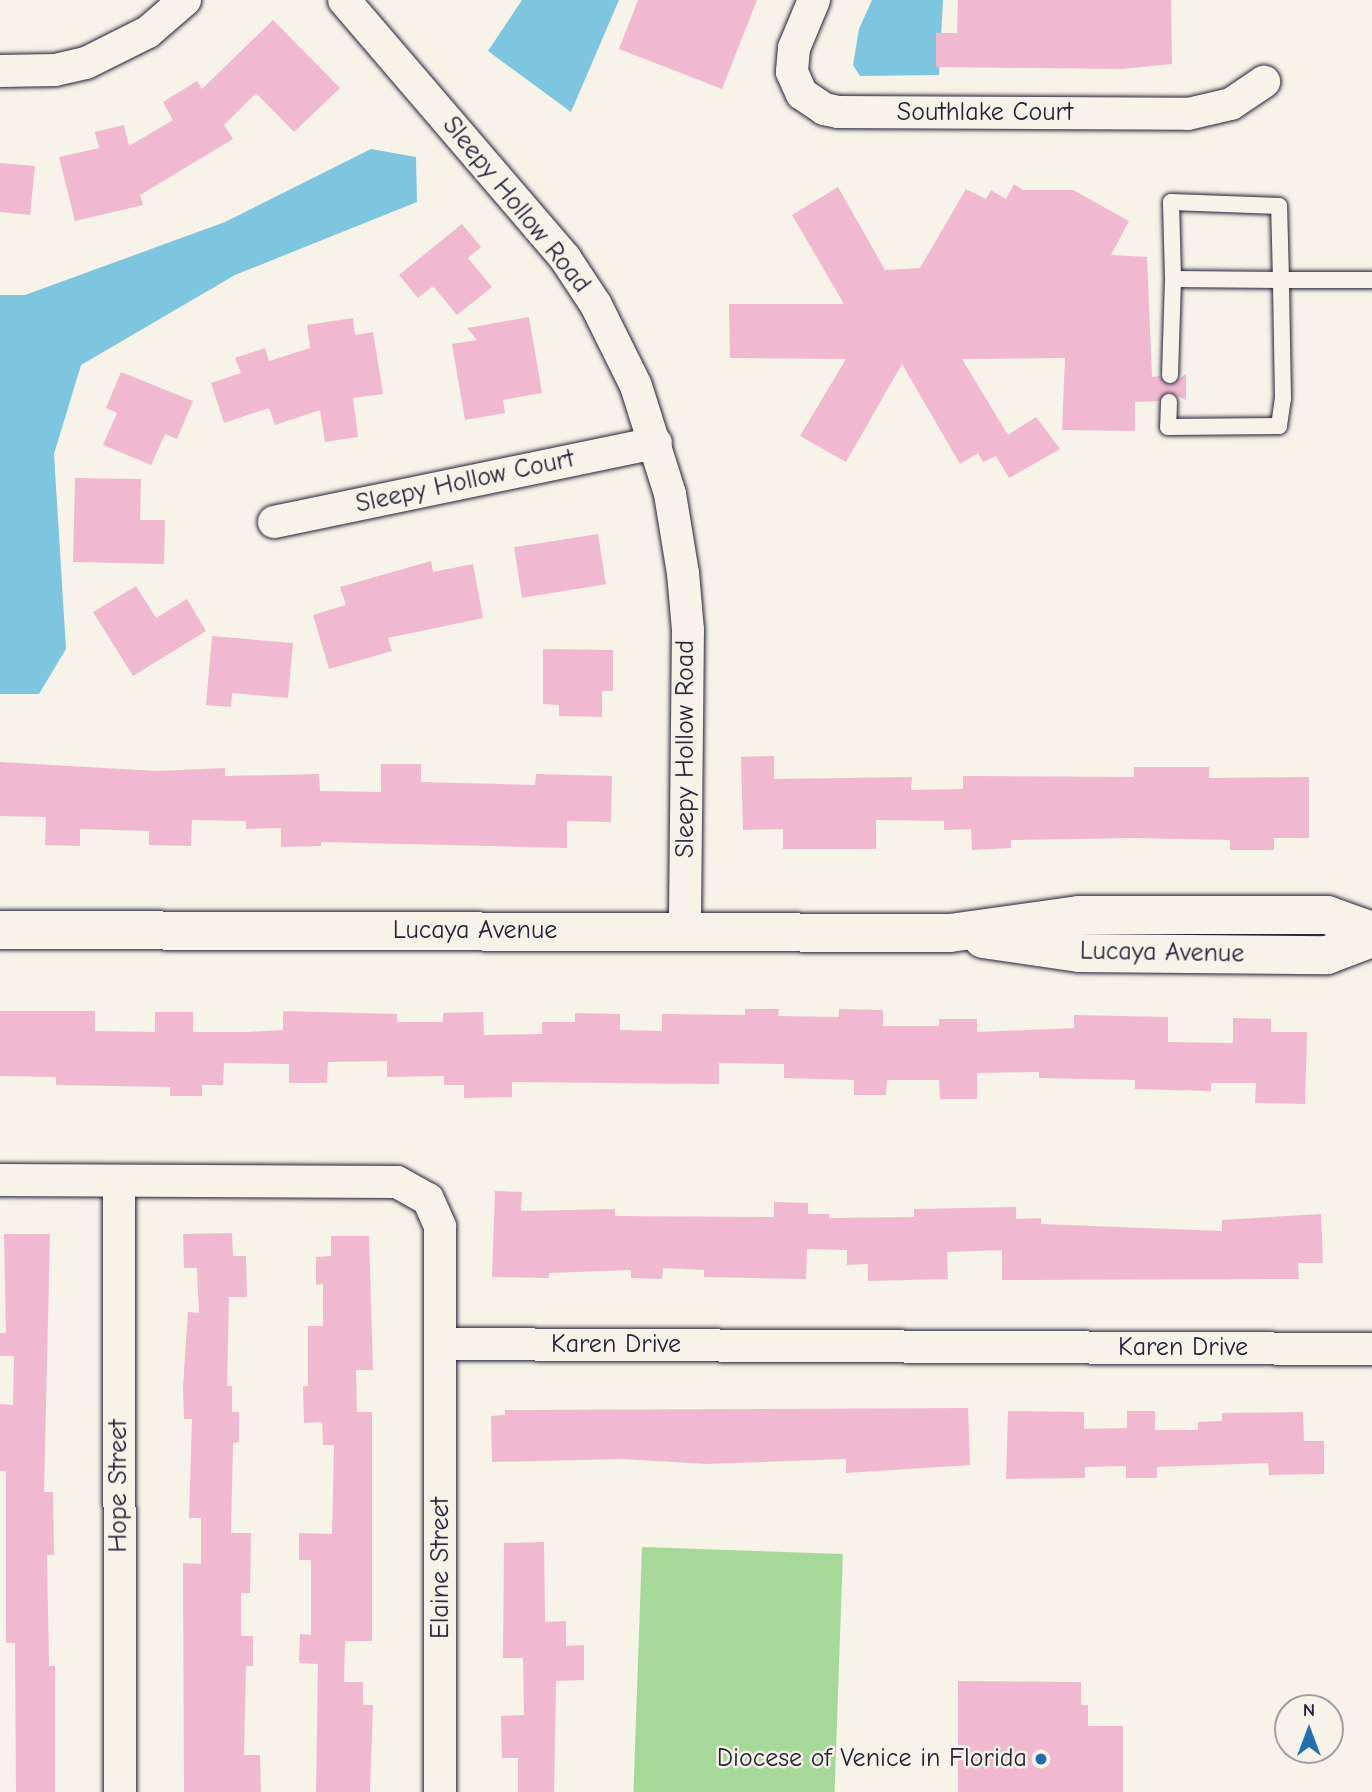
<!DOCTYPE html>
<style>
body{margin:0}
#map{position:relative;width:1372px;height:1792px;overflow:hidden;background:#f7f3e8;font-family:"Comic Neue",sans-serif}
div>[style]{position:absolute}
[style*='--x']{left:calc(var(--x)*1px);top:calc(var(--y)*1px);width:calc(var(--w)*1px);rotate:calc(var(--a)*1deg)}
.green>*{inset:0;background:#a6d89a;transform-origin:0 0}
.water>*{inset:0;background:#7ec5df}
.building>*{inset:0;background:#f0b9d0;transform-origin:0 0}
.roads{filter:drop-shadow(0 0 2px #22223b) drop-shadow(0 0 2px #22223b)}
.lane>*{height:16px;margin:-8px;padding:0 8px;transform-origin:8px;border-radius:8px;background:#f7f3e8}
.street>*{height:32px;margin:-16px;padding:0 16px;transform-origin:16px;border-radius:16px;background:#f7f3e8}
.secondary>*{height:38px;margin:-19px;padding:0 19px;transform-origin:19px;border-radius:19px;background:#f7f3e8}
.dots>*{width:19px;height:19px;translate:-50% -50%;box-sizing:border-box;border:4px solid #f7f3e8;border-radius:50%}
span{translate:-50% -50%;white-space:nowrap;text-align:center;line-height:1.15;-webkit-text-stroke:5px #f7f3e8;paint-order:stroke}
.street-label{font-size:26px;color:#22223b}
.poi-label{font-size:26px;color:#22223b}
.right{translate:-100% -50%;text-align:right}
.north{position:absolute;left:1274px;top:1694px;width:70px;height:70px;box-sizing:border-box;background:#f7f3e8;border:2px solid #a29fa3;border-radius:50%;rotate:0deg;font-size:19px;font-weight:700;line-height:28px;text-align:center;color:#22223b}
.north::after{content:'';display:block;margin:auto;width:24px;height:32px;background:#1f6fb2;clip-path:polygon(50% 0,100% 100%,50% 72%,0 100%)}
</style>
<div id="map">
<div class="green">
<div style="left:642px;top:1547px;width:201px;height:245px;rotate:2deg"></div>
</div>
<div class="water">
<div style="clip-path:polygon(522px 0,619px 0,571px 112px,488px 51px)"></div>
<div style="clip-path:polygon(872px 0,943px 0,939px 75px,860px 76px,853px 65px,859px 29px)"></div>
<div style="clip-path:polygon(371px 149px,416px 157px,417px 202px,235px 275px,81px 365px,54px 454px,66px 649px,39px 694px,0 694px,0 295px,25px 295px,225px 222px)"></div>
</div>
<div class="building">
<div style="clip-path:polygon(638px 0,757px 0,722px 89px,619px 49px)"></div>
<div style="clip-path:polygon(958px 0,1171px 0,1172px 64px,1122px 69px,936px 67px,936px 33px,957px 33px)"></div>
<div style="clip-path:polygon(273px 20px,340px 88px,294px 132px,256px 93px,224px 125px,233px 139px,140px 195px,143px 205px,75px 221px,59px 157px,99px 148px,95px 132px,124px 125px,129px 146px,173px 120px,163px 102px,197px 81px,202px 89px)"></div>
<div style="clip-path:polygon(0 163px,35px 166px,30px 215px,0 212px)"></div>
<div style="clip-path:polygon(1014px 184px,1023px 190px,1073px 190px,1129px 221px,1111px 255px,1147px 257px,1152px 377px,1160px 376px,1170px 385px,1186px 374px,1186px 400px,1169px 392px,1159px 401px,1135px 402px,1135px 431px,1062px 430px,1065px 358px,962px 359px,1008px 435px,1036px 417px,1060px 449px,1009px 478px,996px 456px,983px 462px,978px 453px,960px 464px,902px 364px,846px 462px,800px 436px,846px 359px,730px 358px,729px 304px,844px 304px,792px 215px,838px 187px,885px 270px,920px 268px,966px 189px,986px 199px,991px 190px,1006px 199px)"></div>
<div style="clip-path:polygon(462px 224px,481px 247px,468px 258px,492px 287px,457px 315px,433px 286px,418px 298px,399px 275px)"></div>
<div style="clip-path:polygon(529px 317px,542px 393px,503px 400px,505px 413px,465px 420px,452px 344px,477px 340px,467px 328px)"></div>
<div style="clip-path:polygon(353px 318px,355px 335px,373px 332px,383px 394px,353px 398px,358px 437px,325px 442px,320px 410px,275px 425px,269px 408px,224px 423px,211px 383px,241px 373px,235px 358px,265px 348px,269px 361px,310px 348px,307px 325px)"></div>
<div style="clip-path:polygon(121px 372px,193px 401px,177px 439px,165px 434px,151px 465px,103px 445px,117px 413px,106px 408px)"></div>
<div style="clip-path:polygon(75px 478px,141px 479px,140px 520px,165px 520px,164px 564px,73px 562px)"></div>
<div style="left:598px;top:534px;width:51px;height:85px;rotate:81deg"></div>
<div style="clip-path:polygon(431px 561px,433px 572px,473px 564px,483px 618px,388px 638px,392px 651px,329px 669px,313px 615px,346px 605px,340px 587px)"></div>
<div style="clip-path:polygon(136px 586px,156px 618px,187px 599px,206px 631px,133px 676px,93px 612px)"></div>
<div style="clip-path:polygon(212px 636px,293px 643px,288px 698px,232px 693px,231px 707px,206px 705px)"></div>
<div style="clip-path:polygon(543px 649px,613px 650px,613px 691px,602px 691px,602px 717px,559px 716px,559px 705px,543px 704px)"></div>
<div style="clip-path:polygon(774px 756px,774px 779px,912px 777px,911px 790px,963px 789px,963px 776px,1134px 777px,1134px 767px,1209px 767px,1209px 778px,1309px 777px,1309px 838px,1274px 838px,1274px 850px,1230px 850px,1230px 840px,1134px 838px,1011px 840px,1011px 848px,972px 850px,971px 829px,944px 830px,944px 821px,876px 820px,876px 849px,783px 849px,783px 829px,743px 830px,741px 757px)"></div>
<div style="clip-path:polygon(0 762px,157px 771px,225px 768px,225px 776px,319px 774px,320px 791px,381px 792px,381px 764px,421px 764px,421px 782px,535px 785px,536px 774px,612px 776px,611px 822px,567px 821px,567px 848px,321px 842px,321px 846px,281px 847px,281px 828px,246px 829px,246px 821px,192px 820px,191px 846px,149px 845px,149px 831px,80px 829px,80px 846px,45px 845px,46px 817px,0 816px)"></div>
<div style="clip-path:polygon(745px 1009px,779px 1009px,778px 1016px,839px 1017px,839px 1009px,883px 1010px,883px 1026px,939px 1026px,939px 1019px,977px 1019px,977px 1032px,1074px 1028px,1074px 1015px,1168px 1017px,1168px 1042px,1233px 1043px,1233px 1018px,1271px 1019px,1271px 1032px,1307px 1032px,1305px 1104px,1255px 1103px,1256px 1083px,1211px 1083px,1211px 1091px,1135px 1089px,1135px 1080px,1039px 1078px,1039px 1072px,977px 1073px,977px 1099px,940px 1099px,939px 1080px,887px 1080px,886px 1095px,854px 1095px,854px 1080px,784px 1078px,784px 1064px,719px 1063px,719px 1084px,512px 1082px,512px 1097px,464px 1098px,464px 1085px,444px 1085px,444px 1076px,387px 1077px,387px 1061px,328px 1062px,327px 1083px,289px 1083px,289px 1064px,224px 1063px,223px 1085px,202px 1085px,202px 1096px,170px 1096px,170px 1087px,56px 1085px,56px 1077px,0 1076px,0 1011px,95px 1011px,95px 1031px,155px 1032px,155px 1012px,193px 1012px,193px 1032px,249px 1032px,283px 1030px,283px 1011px,397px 1014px,397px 1022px,443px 1022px,443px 1013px,483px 1012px,484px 1035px,542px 1034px,542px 1022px,575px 1022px,575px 1013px,620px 1014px,620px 1030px,662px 1031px,662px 1014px,745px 1015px)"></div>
<div style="clip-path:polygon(495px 1191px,522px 1192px,521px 1211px,615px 1209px,615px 1216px,774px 1217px,774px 1202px,808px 1203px,808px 1214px,829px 1214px,829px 1218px,914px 1217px,914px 1209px,1016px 1207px,1016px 1219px,1041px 1218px,1041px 1224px,1222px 1231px,1222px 1220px,1321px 1214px,1323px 1263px,1298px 1263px,1299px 1279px,1002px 1280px,1002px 1250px,947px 1252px,948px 1279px,868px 1281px,868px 1264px,847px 1265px,847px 1250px,807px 1249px,806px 1279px,704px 1277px,704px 1270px,663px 1268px,662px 1279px,631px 1278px,631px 1270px,549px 1273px,549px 1278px,492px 1277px)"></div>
<div style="clip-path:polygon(232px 1233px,233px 1256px,246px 1256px,247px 1297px,229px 1297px,227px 1386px,232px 1386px,232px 1412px,239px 1412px,239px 1442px,233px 1443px,231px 1533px,251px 1533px,250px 1593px,241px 1593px,241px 1636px,253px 1636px,253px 1666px,246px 1666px,244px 1755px,260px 1755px,261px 1792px,184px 1792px,183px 1563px,201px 1564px,201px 1518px,189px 1518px,192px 1419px,184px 1419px,183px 1387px,188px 1312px,199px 1313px,197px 1268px,184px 1268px,183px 1234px)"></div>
<div style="clip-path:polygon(4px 1234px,50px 1234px,44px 1492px,53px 1492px,54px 1555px,47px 1555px,49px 1666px,55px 1666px,55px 1792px,16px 1792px,15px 1643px,6px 1643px,6px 1471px,0 1471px,0 1404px,13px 1405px,14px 1356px,0 1356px,0 1333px,6px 1333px)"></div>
<div style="clip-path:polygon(331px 1236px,369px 1236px,373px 1370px,356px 1370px,357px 1412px,372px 1412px,372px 1641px,345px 1641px,344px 1682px,363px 1682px,363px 1705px,373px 1705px,370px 1792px,316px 1792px,318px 1664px,299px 1663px,300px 1634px,311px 1635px,311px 1560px,299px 1560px,299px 1533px,332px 1534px,334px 1445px,323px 1445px,322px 1422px,304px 1423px,303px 1386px,308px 1386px,308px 1326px,323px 1326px,323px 1284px,316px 1285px,316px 1257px,331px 1256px)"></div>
<div style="clip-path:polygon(968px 1408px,970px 1465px,846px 1473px,846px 1459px,706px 1464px,622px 1459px,492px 1462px,491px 1416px,505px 1415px,505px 1410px)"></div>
<div style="clip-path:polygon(1008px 1411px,1084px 1412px,1084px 1429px,1127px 1428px,1127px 1411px,1155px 1411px,1155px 1430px,1198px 1430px,1198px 1422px,1222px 1421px,1222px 1413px,1303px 1412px,1304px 1441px,1324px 1441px,1324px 1474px,1269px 1475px,1268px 1463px,1157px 1467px,1157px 1478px,1126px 1478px,1126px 1466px,1085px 1467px,1085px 1478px,1006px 1479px)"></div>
<div style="clip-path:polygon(544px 1542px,545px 1622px,566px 1621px,566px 1646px,584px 1645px,584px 1680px,556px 1681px,554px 1792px,518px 1792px,518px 1758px,502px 1758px,501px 1716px,524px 1715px,523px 1658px,503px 1658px,504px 1543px)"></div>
<div style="clip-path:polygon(958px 1681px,1081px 1682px,1081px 1705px,1088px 1705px,1088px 1726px,1123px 1726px,1123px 1792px,958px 1792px)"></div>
</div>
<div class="roads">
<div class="lane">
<div style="--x:1170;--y:375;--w:96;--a:-88.2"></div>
<div style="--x:1169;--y:402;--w:25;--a:92"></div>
<div style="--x:1168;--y:427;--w:111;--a:-0.5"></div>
<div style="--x:1279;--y:426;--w:27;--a:-82"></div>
<div style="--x:1283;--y:399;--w:119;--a:-91"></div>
<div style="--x:1281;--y:280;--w:74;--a:-91.5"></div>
<div style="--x:1279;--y:206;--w:108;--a:-177.9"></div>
<div style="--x:1171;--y:202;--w:77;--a:88.5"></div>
<div style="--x:1173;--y:279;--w:108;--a:0.5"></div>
<div style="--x:1281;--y:280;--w:91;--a:0"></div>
</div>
<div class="street">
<div style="--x:344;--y:0;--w:340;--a:49.4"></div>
<div style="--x:565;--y:258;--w:56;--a:56.6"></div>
<div style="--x:596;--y:305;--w:90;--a:63.7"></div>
<div style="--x:636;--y:386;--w:113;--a:72.5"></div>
<div style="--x:670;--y:494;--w:80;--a:80.7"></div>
<div style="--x:683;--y:573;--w:57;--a:85"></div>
<div style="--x:688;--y:630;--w:302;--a:90.6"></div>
<div style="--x:814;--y:0;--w:52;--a:112.6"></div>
<div style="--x:794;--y:48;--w:24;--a:95"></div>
<div style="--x:792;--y:72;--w:24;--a:66"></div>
<div style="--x:802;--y:94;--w:27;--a:34"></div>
<div style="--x:824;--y:109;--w:14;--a:12"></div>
<div style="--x:838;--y:112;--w:350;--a:0.3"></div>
<div style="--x:1188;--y:114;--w:44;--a:-13.1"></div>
<div style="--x:1231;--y:104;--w:40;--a:-34"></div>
<div style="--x:0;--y:71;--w:55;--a:-1"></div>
<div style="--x:55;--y:70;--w:32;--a:-13"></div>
<div style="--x:86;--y:63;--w:69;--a:-26.6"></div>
<div style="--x:148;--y:32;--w:49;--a:-40.9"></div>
<div style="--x:274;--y:522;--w:390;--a:-11.7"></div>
<div style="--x:0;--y:1180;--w:397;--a:0.3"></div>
<div style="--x:397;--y:1182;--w:35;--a:29"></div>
<div style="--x:428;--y:1199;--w:30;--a:66"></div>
<div style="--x:440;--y:1226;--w:566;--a:90"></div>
<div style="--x:119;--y:1181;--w:611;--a:89.91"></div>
<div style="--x:441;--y:1344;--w:931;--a:0.31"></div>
</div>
<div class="secondary">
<div style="--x:0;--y:930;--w:950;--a:0.18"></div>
<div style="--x:950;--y:933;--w:130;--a:-7.9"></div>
<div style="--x:1079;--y:915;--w:248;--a:0"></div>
<div style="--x:1327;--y:915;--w:48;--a:19.6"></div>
<div style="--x:983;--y:939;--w:97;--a:8.3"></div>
<div style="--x:1079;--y:953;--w:248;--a:0.5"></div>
<div style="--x:1327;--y:955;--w:48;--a:-20.7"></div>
</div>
</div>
<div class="dots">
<div style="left:1041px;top:1759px;background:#1f6fb2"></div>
</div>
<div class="street-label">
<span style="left:985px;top:113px">Southlake Court</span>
<span style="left:516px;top:205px;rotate:51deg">Sleepy Hollow Road</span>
<span style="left:465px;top:482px;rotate:-12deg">Sleepy Hollow Court</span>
<span style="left:686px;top:749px;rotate:-90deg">Sleepy Hollow Road</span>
<span style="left:475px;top:931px">Lucaya Avenue</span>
<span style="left:1162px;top:953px;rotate:1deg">Lucaya Avenue</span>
<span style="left:616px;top:1345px">Karen Drive</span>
<span style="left:1183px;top:1348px">Karen Drive</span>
<span style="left:119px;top:1486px;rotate:-90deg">Hope Street</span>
<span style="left:441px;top:1568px;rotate:-90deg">Elaine Street</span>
</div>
<div class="poi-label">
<span class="right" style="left:1027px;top:1759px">Diocese of Venice in Florida</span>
</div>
<div class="north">N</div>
</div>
